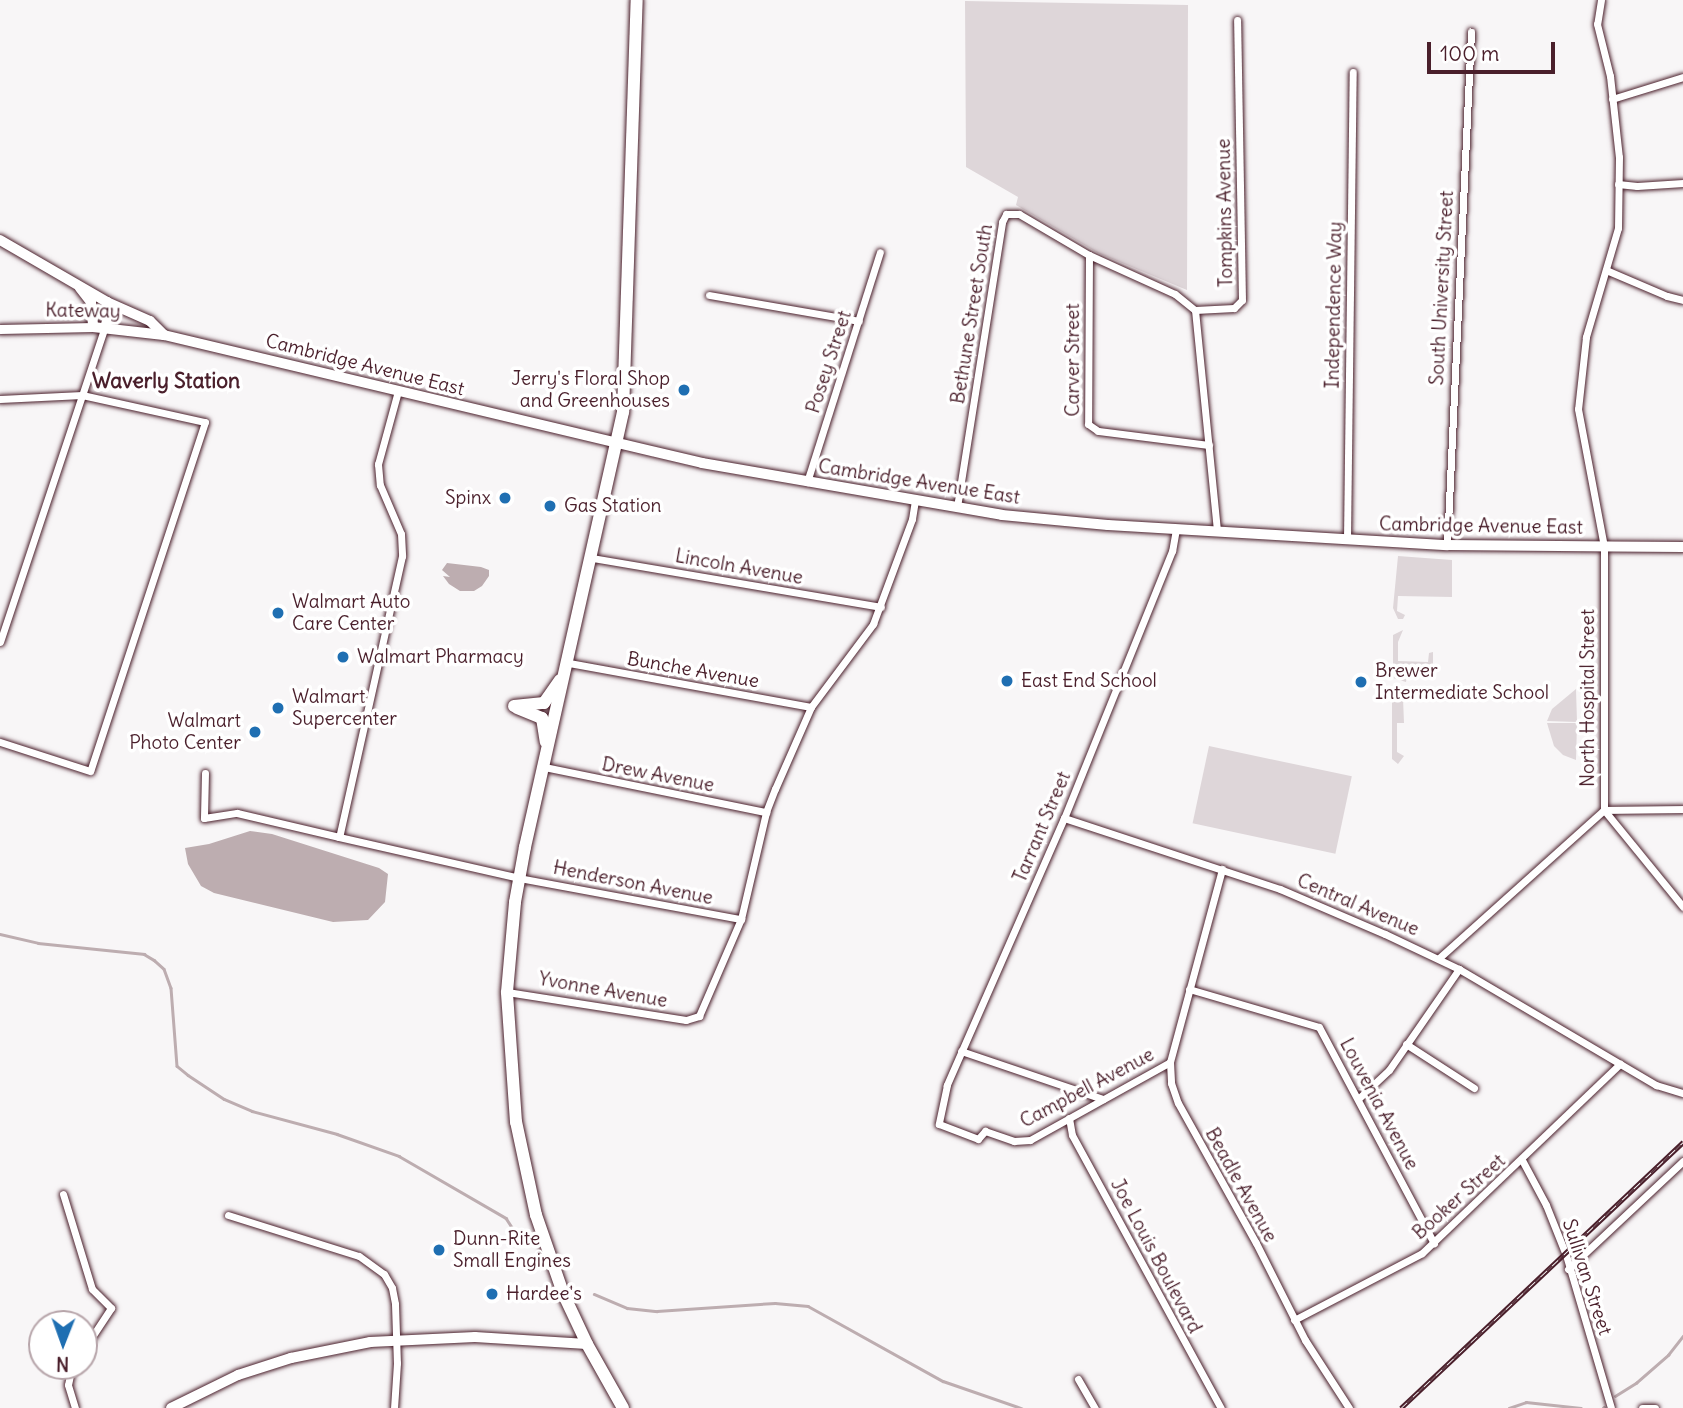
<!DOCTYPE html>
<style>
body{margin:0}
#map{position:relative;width:1683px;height:1408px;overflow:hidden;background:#f8f6f7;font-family:Delius,sans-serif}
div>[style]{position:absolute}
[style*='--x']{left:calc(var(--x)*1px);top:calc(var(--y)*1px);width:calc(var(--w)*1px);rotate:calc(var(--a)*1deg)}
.green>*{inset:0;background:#ded6d9;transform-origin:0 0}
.water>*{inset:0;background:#bdadb0}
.stream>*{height:2.5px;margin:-1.25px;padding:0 1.25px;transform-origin:1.25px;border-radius:1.25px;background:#bdadb0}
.roads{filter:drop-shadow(0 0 2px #4a1f2b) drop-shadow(0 0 2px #4a1f2b)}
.minor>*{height:7px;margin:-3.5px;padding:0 3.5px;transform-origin:3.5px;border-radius:3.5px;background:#fff}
.tertiary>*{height:9px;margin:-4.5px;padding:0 4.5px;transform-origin:4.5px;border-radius:4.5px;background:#fff}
.secondary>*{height:10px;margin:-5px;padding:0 5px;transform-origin:5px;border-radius:5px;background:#fff}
.trunk>*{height:12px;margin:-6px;padding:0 6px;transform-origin:6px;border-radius:6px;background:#fff}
.rail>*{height:5px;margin-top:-2.5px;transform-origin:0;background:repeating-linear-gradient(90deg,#fff 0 8px,#4a1f2b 0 16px);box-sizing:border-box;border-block:2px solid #4a1f2b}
.dots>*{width:19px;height:19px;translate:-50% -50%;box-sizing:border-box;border:4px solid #fff;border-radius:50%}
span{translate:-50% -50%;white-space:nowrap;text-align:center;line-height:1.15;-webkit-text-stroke:7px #fff;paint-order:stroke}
.street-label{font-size:19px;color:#4a1f2b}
.poi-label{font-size:19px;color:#4a1f2b}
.right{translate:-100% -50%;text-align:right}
.left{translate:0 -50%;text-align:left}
.neighbourhood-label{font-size:21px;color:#4a1f2b;font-weight:700}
.north{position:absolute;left:28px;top:1310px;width:70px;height:70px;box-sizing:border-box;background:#fff;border:2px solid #b7a5aa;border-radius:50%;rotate:181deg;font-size:19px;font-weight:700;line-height:28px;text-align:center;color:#4a1f2b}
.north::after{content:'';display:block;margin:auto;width:24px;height:32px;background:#1f6fb2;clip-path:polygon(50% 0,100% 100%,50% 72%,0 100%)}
.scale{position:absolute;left:1427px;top:42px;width:128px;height:32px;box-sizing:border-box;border:4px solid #4a1f2b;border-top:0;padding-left:9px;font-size:21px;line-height:24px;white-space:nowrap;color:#4a1f2b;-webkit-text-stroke:5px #fff;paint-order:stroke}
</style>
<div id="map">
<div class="green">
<div style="clip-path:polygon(965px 1px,1188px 5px,1187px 290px,1098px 253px,1016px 205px,1018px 197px,966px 167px)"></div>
<div style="clip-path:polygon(1398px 556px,1452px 560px,1452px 597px,1398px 596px,1397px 611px,1405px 615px,1403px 619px,1398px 619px,1393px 608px)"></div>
<div style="clip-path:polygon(1403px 630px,1398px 642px,1398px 661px,1428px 662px,1429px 653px,1433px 652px,1433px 675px,1407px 674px,1406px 682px,1393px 678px,1393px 635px)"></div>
<div style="clip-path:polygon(1576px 689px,1577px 722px,1547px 721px,1552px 709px)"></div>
<div style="clip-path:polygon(1397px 694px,1403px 698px,1404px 723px,1397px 723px,1397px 752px,1404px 756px,1398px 764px,1392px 759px,1392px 699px)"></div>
<div style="clip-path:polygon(1547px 723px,1577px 723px,1576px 760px,1563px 755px,1554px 746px)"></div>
<div style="left:1209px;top:746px;width:146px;height:79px;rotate:12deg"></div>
</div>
<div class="water">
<div style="clip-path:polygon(447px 563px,481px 567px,489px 570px,489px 576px,482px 586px,474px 591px,460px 591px,449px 584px,443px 576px,450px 577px,442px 570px)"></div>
<div style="clip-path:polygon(250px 831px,272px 834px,379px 868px,388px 874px,385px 902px,368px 920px,333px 922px,214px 893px,201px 886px,188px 864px,185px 848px,209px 844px)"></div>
</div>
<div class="stream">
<div style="--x:0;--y:934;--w:39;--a:13"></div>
<div style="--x:38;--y:943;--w:107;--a:5.9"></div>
<div style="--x:144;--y:954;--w:12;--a:31"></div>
<div style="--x:154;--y:960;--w:13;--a:42"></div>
<div style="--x:164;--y:969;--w:20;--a:70"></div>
<div style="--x:171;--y:988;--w:78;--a:85.6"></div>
<div style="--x:177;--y:1066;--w:14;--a:39"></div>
<div style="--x:188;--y:1075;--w:43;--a:33.7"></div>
<div style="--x:224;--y:1099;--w:30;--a:23"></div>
<div style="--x:252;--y:1111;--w:88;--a:15.1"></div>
<div style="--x:337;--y:1134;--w:66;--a:19.5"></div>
<div style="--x:399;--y:1156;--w:124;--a:30.1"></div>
<div style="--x:506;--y:1218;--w:24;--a:57"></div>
<div style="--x:594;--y:1294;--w:36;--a:23"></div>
<div style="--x:627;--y:1308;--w:30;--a:6"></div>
<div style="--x:657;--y:1311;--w:118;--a:-3.9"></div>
<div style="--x:775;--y:1303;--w:33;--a:5"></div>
<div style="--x:808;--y:1306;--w:154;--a:29.1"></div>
<div style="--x:943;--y:1381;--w:83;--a:19.1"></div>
<div style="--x:1615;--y:1396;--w:25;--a:-32"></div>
<div style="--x:1636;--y:1383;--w:43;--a:-41.2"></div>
<div style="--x:1668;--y:1355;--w:24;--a:-52"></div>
<div style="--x:1509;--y:1408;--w:18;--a:-19"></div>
<div style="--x:1526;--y:1402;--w:55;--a:6.2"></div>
<div style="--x:1603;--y:1408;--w:1;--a:-45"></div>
</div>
<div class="roads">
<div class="minor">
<div style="--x:1601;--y:0;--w:24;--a:99"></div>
<div style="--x:1597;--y:24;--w:54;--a:76"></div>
<div style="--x:1610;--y:76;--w:81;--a:83.7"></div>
<div style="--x:1619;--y:157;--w:71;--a:90.8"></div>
<div style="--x:1618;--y:228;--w:114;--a:106.4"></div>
<div style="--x:1586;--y:337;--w:72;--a:96.3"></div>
<div style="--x:1578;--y:409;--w:139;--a:79.3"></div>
<div style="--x:1604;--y:546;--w:264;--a:90"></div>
<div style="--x:1604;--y:810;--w:125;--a:50.8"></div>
<div style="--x:1612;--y:99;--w:74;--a:-17.2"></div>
<div style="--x:1618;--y:184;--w:19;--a:6"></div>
<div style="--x:1637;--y:186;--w:46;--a:-3.7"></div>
<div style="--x:1089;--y:255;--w:169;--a:90.3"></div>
<div style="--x:1088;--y:424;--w:12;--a:35"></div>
<div style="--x:1098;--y:431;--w:112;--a:7.2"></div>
<div style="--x:1606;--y:270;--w:66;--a:23.1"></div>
<div style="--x:1667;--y:296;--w:16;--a:14"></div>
<div style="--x:709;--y:295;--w:152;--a:9.8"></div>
<div style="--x:1195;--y:310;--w:39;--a:-3"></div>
<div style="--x:1234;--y:308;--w:11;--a:-45"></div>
<div style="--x:1242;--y:300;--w:280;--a:-91"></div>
<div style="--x:1195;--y:310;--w:223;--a:84.3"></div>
<div style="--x:398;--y:391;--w:76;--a:105.3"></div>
<div style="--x:378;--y:464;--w:21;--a:85"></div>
<div style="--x:380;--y:485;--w:53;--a:66.8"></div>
<div style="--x:401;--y:534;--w:22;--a:87"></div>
<div style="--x:402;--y:556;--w:288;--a:102.6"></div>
<div style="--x:339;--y:837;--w:185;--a:12.8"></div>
<div style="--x:519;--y:878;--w:226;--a:10.5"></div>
<div style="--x:0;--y:399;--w:82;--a:-2.8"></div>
<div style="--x:82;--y:395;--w:126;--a:12.4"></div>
<div style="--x:205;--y:422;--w:367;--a:108.2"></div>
<div style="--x:90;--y:771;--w:95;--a:-162.1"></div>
<div style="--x:807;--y:482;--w:241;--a:-72.4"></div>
<div style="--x:957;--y:507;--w:289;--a:-81"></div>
<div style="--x:1002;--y:222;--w:9;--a:-63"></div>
<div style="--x:1006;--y:214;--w:13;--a:0"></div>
<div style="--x:1019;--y:214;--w:81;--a:30.4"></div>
<div style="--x:1089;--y:255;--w:94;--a:24.4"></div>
<div style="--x:1175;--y:294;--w:26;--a:39"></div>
<div style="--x:1176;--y:529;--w:22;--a:100"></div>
<div style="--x:1172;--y:551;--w:288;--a:112"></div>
<div style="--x:1064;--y:818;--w:292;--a:113.7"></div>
<div style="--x:947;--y:1085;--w:40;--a:102"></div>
<div style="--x:939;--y:1124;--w:42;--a:21"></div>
<div style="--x:978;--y:1139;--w:11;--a:-49"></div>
<div style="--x:985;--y:1131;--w:31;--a:19"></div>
<div style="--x:1014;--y:1141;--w:16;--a:-4"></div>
<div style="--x:1030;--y:1140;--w:160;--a:-29.1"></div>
<div style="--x:1170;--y:1062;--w:200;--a:-74.9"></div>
<div style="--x:1347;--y:539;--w:467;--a:-89.3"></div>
<div style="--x:1447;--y:545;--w:514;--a:-87.32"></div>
<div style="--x:592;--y:558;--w:293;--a:9.6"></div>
<div style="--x:0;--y:642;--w:332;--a:-71.6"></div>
<div style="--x:569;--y:663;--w:246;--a:10.3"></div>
<div style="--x:544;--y:767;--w:227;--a:11.5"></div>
<div style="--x:205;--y:773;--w:45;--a:91.3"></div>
<div style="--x:204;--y:818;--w:33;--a:-9"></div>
<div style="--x:237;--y:813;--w:105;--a:13.2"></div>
<div style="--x:1064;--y:818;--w:227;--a:18.2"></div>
<div style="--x:1280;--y:889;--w:114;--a:23.2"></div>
<div style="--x:1385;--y:934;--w:82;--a:25.3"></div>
<div style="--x:1459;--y:969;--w:229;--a:30.5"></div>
<div style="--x:1656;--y:1085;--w:28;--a:17"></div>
<div style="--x:1439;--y:958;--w:222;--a:-41.9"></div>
<div style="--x:1604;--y:810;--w:79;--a:-0.7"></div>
<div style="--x:1189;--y:989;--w:135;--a:16.3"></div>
<div style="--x:1319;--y:1027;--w:245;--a:62"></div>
<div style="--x:507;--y:992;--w:181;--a:8.9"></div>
<div style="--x:686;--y:1020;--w:14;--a:-17"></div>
<div style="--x:699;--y:1016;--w:106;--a:-66.6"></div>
<div style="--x:741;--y:919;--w:110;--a:-76.8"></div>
<div style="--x:766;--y:812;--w:25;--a:-69"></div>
<div style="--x:775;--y:789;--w:90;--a:-66.3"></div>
<div style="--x:811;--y:707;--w:104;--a:-53.2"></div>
<div style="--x:873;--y:624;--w:112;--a:-69.6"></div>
<div style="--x:912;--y:519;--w:19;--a:-81"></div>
<div style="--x:1406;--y:1044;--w:81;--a:32.9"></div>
<div style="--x:961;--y:1051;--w:150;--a:18.7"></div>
<div style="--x:1170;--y:1062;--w:21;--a:87"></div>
<div style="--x:1171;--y:1083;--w:21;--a:71"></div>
<div style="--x:1178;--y:1103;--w:160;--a:60.9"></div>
<div style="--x:1256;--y:1243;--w:109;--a:63.2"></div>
<div style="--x:1305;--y:1340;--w:81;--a:57.1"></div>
<div style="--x:1358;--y:1099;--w:42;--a:-43.1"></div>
<div style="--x:1389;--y:1070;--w:123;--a:-55.3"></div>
<div style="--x:1069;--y:1118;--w:17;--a:80"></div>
<div style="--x:1072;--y:1135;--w:311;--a:61.4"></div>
<div style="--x:1522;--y:1160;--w:51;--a:61.9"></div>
<div style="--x:1546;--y:1205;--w:54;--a:68.2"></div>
<div style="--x:1566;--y:1255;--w:159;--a:73.6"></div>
<div style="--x:63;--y:1194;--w:99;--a:73"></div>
<div style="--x:92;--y:1289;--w:27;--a:45"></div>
<div style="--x:111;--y:1308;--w:49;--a:123.4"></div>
<div style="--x:228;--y:1215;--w:137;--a:17.4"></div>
<div style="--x:359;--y:1256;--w:31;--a:36"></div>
<div style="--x:384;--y:1274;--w:16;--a:60"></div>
<div style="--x:392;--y:1288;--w:16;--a:79"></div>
<div style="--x:395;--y:1304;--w:59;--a:88.1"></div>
<div style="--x:397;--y:1363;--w:45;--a:93.8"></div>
<div style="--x:1568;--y:1269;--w:158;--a:-43.2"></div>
<div style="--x:1294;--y:1320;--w:144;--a:-27.6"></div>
<div style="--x:1422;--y:1253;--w:274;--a:-43.7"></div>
<div style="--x:72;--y:1366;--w:19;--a:102"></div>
<div style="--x:68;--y:1385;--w:24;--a:73"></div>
<div style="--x:1078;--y:1379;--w:34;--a:60"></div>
<div style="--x:1642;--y:1408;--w:13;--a:0"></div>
</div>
<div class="tertiary">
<div style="--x:0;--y:329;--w:93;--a:-1.2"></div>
</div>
<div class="secondary">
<div style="--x:0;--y:240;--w:124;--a:30.1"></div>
<div style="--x:107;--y:302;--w:10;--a:73"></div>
<div style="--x:110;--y:312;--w:16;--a:108"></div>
<div style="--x:80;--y:288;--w:18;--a:52"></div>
<div style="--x:91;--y:302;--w:25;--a:85"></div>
<div style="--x:93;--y:327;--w:71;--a:6.4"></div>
<div style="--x:164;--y:335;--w:553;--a:13.38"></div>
<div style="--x:702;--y:463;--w:304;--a:9.8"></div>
<div style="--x:1002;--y:515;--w:106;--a:5.4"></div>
<div style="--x:1108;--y:525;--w:340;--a:3.4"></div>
<div style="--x:1447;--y:545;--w:236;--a:0.5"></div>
<div style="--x:107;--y:302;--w:47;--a:23.8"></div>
<div style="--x:150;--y:321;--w:20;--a:45"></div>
<div style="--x:171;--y:1408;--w:75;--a:-26.2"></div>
<div style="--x:238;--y:1375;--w:56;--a:-17.8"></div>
<div style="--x:291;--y:1358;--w:81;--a:-11.4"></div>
<div style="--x:370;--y:1342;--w:105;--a:-2.7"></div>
<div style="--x:475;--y:1337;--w:112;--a:3.6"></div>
</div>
<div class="trunk">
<div style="--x:514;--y:706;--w:30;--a:-6"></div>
<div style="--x:544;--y:703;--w:28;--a:-55"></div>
<div style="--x:517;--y:708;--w:27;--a:22"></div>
<div style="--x:542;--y:718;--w:24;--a:81"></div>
<div style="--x:623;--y:1408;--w:73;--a:-119.4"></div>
<div style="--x:587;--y:1344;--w:56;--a:-115.2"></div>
<div style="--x:563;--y:1293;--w:83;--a:-109.1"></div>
<div style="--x:536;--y:1215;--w:95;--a:-102.1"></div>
<div style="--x:516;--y:1122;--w:130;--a:-94"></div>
<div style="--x:507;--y:992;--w:90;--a:-84.9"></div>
<div style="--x:515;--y:902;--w:56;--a:-79.7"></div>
<div style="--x:525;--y:847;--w:446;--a:-77.3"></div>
<div style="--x:623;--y:412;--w:412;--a:-88.1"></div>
</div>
</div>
<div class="rail">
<div style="--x:1401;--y:1408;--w:388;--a:-43.3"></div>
</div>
<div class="dots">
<div style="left:684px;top:390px;background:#1f6fb2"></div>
<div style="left:505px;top:498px;background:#1f6fb2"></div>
<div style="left:550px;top:506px;background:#1f6fb2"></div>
<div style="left:278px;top:613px;background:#1f6fb2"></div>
<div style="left:343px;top:657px;background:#1f6fb2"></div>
<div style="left:1007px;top:681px;background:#1f6fb2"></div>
<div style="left:1361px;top:682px;background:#1f6fb2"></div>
<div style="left:278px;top:708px;background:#1f6fb2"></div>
<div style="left:255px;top:732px;background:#1f6fb2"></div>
<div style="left:439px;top:1250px;background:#1f6fb2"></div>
<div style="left:492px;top:1294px;background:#1f6fb2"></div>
</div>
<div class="street-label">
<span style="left:1225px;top:213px;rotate:-91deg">Tompkins Avenue</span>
<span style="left:1442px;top:288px;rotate:-87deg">South University Street</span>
<span style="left:1334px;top:305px;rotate:-89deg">Independence Way</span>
<span style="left:83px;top:311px;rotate:1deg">Kateway</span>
<span style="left:972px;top:314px;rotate:-81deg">Bethune Street South</span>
<span style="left:1073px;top:360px;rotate:-90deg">Carver Street</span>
<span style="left:829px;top:362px;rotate:-72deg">Posey Street</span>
<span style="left:365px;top:365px;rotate:14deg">Cambridge Avenue East</span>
<span style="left:919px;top:482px;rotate:9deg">Cambridge Avenue East</span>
<span style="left:1481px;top:526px;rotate:1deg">Cambridge Avenue East</span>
<span style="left:739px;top:567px;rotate:10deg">Lincoln Avenue</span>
<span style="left:693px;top:670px;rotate:10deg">Bunche Avenue</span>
<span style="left:1588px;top:698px;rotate:-90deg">North Hospital Street</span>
<span style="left:658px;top:775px;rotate:11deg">Drew Avenue</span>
<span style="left:1042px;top:827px;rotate:-67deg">Tarrant Street</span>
<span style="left:633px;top:883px;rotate:11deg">Henderson Avenue</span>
<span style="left:1358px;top:905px;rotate:23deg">Central Avenue</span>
<span style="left:603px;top:990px;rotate:10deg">Yvonne Avenue</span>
<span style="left:1087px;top:1088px;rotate:-28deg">Campbell Avenue</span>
<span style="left:1379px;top:1104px;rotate:62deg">Louvenia Avenue</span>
<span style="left:1241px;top:1185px;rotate:61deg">Beadle Avenue</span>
<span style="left:1459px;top:1197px;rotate:-42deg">Booker Street</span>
<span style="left:1156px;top:1256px;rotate:62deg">Joe Louis Boulevard</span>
<span style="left:1587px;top:1277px;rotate:72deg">Sullivan Street</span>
</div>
<div class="poi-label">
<span class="right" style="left:670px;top:390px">Jerry's Floral Shop<br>and Greenhouses</span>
<span class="right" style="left:491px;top:498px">Spinx</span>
<span class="left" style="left:564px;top:506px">Gas Station</span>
<span class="left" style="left:292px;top:613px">Walmart Auto<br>Care Center</span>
<span class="left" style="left:357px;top:657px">Walmart Pharmacy</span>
<span class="left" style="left:1375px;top:682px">Brewer<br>Intermediate School</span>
<span class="left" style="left:1021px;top:681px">East End School</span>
<span class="left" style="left:292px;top:708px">Walmart<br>Supercenter</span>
<span class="right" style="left:241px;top:732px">Walmart<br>Photo Center</span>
<span class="left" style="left:453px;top:1250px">Dunn-Rite<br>Small Engines</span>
<span class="left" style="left:506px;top:1294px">Hardee's</span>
</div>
<div class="neighbourhood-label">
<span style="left:166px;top:381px">Waverly Station</span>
</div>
<div class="north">N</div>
<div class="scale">100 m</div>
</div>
